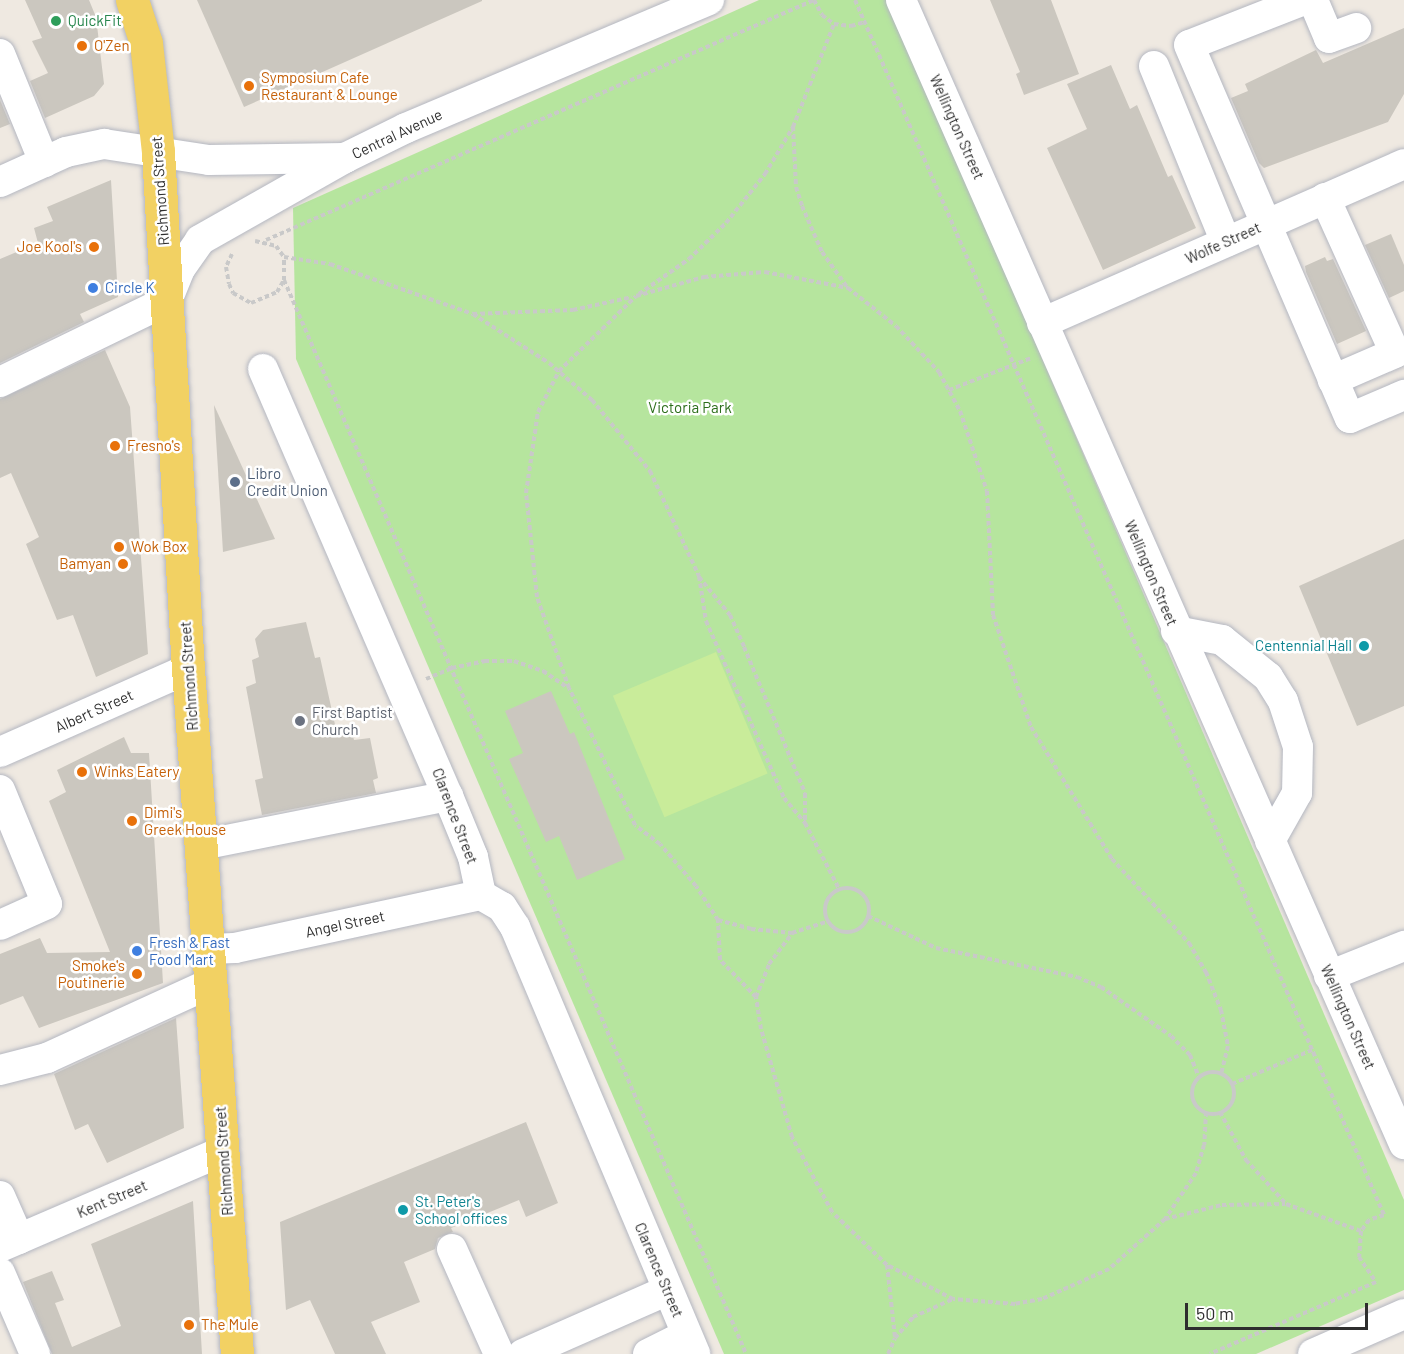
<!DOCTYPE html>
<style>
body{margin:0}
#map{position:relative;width:1404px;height:1354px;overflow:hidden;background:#efe9e1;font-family:Barlow,sans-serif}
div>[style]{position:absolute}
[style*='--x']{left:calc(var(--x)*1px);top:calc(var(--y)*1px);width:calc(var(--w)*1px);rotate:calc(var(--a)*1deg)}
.green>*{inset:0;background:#b6e59e}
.pitch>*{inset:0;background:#c9ec9a;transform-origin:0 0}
.building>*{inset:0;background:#cbc7bf}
.path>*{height:4px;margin-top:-2px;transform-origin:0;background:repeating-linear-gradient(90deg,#c9c9c9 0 4.5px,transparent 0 7.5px)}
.path>.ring{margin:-2px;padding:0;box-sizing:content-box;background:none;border:4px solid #c9c9c9;border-radius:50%}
.roads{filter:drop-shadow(0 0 2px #b4b7c1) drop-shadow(0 0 2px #b4b7c1)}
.minor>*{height:30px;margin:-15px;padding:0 15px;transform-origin:15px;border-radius:15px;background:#fff}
.major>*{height:33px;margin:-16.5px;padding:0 16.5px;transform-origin:16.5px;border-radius:16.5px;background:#f2d163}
.dots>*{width:16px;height:16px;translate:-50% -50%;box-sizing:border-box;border:3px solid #fff;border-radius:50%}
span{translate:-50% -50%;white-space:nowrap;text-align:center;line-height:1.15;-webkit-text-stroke:5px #fff;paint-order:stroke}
.leisure-label{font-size:15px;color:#27864d}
.left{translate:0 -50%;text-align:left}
.food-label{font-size:15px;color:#c56008}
.right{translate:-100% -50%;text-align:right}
.street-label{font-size:15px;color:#2e2e2e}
.shop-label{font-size:15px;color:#366cbe}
.park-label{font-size:15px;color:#2c6e1b}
.service-label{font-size:15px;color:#4e5e75}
.culture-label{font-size:15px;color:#0d838f}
.worship-label{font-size:15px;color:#5b616d}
.scale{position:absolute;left:1185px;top:1303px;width:183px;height:27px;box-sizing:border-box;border:3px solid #2e2e2e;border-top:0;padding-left:8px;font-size:18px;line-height:21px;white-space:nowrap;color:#2e2e2e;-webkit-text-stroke:4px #fff;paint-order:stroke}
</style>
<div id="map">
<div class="green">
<div style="clip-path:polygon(759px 0,888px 0,1404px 1200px,1404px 1290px,1256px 1354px,724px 1354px,296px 359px,293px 208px)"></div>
</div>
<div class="pitch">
<div style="left:716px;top:652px;width:132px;height:112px;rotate:67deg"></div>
</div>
<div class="building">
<div style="clip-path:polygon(25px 0,89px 0,96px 17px,104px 84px,94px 96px,45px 118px,30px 81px,48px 73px,32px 41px,42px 38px)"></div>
<div style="clip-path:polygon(197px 0,482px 0,482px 1px,244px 107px)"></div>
<div style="clip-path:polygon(990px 0,1051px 0,1079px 74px,1024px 95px,1016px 74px,1020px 72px)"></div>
<div style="clip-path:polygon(1404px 28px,1404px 94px,1388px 122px,1264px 168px,1259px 163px,1231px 98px,1248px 91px,1245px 84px,1316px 50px,1323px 63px)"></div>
<div style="clip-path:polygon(1111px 65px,1130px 109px,1137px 105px,1168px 177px,1172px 175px,1196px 228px,1103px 270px,1047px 148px,1087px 129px,1067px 84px)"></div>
<div style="clip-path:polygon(0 100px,10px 124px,0 128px)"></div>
<div style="clip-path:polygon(111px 180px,118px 297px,80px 314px,84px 322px,0 363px,0 259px,38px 243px,34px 228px,53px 221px,47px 207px)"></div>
<div style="clip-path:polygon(1391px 234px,1404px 265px,1404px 291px,1389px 298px,1365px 245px)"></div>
<div style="clip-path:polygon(1325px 257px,1327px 261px,1333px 259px,1366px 331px,1337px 344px,1306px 272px,1305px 266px)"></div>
<div style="clip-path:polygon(105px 350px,130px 407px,148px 654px,96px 677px,73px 615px,57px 620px,26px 544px,39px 537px,11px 473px,0 478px,0 399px)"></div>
<div style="clip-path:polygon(214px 405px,275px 539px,223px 552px)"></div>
<div style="clip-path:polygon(1404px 539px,1404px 706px,1357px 726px,1299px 586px)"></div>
<div style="clip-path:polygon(306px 622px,315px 658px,320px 657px,336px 729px,351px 728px,354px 740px,370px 738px,378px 778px,373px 780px,376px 793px,262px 815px,255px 780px,263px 778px,246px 687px,256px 683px,252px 660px,259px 657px,255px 639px,263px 630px)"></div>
<div style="clip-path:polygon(551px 691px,570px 734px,574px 732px,625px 859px,577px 880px,559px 836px,546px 842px,509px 759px,523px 753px,505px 711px)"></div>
<div style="clip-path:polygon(124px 737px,131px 753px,149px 753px,163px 983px,39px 1028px,23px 996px,0 1005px,0 954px,40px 938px,47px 953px,110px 952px,49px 801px,66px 792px,57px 770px)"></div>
<div style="clip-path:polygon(176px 1018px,184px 1128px,107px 1163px,88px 1124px,75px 1130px,54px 1074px)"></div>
<div style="clip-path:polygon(526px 1122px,558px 1203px,526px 1217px,519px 1200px,451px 1228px,453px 1232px,438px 1238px,435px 1249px,404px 1262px,420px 1302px,371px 1322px,386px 1354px,335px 1354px,310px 1300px,286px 1310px,280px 1222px)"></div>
<div style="clip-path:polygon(193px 1201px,202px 1354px,52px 1354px,23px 1282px,52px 1271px,64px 1300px,55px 1303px,72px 1347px,121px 1326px,91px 1244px)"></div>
</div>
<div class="path">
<div style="--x:855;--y:0;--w:1325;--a:66.47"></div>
<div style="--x:1384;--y:1215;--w:16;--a:162"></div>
<div style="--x:1369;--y:1220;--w:14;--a:126"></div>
<div style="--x:1361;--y:1231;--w:26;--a:94"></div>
<div style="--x:1359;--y:1257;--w:30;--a:56"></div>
<div style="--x:1376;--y:1282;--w:181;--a:156.6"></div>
<div style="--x:793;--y:127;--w:60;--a:87.1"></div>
<div style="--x:796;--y:187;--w:20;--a:72"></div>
<div style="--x:802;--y:206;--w:50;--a:66.5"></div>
<div style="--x:822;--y:252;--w:43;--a:54.5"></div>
<div style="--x:266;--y:240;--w:598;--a:-23.65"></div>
<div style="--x:814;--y:0;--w:17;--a:62"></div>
<div style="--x:822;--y:15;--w:15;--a:37"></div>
<div style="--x:834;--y:24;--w:17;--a:7"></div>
<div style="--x:851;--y:26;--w:15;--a:-16"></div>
<div style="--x:255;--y:241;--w:22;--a:13"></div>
<div style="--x:276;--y:246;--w:14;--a:54"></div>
<div style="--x:284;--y:257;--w:47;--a:8.7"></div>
<div style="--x:330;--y:264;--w:151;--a:19.3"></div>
<div style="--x:473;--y:314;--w:90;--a:32.8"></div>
<div style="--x:549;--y:363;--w:57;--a:40.7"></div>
<div style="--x:592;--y:400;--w:92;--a:50.8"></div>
<div style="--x:650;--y:471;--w:116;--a:65"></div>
<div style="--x:699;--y:576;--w:46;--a:81.2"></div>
<div style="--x:706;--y:621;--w:193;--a:66.2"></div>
<div style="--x:784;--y:798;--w:33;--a:50"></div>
<div style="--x:805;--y:823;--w:74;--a:62.7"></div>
<div style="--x:232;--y:254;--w:14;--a:115"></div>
<div style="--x:226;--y:267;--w:17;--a:80"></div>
<div style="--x:229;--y:284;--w:10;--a:66"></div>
<div style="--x:233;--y:293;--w:21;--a:29"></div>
<div style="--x:251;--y:303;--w:28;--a:-23"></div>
<div style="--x:277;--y:292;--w:14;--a:-60"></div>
<div style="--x:284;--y:280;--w:23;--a:-90"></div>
<div style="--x:284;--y:280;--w:1169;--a:66.72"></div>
<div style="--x:639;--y:294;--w:61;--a:-35"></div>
<div style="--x:689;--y:259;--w:52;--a:-44.2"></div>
<div style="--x:726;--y:223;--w:63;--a:-51.5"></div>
<div style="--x:765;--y:174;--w:55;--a:-59.2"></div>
<div style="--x:793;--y:127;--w:111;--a:-68.3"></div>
<div style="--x:473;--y:314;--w:100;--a:-2.3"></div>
<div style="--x:573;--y:310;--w:60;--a:-12.4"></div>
<div style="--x:949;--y:390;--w:88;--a:-21.3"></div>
<div style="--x:699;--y:577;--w:49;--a:50.8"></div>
<div style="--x:730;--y:615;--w:35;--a:66"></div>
<div style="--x:744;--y:647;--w:158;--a:67.3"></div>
<div style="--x:805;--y:793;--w:30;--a:90"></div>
<div style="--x:426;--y:679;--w:28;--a:-23"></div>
<div style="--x:452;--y:668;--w:34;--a:-12"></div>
<div style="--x:485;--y:661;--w:29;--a:0"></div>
<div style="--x:514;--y:661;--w:31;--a:19"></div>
<div style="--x:543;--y:671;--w:30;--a:34"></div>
<div class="ring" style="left:825px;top:888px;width:40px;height:40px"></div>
<div style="--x:868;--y:916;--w:75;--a:25.2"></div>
<div style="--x:936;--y:948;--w:144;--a:11.6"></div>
<div style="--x:1077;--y:977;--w:26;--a:23"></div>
<div style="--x:1101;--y:987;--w:85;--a:35"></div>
<div style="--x:1171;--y:1036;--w:27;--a:45"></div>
<div style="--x:1190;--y:1055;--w:24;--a:68"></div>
<div style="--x:718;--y:920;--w:34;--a:15"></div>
<div style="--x:751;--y:929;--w:41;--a:5.6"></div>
<div style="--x:756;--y:997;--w:35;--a:-68"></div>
<div style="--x:769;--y:964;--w:39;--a:-53"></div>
<div style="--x:792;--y:933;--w:36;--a:-18"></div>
<div class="ring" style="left:1192px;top:1072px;width:38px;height:38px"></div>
<div style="--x:1232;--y:1084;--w:87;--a:-23"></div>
<div style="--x:1206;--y:1112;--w:33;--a:93"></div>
<div style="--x:1204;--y:1145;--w:29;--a:106"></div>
<div style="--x:1196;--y:1173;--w:55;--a:124"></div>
<div style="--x:1165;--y:1219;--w:75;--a:138.2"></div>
<div style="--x:1109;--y:1269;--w:73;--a:155.9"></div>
<div style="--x:1042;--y:1299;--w:27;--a:170"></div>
<div style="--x:1015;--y:1304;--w:62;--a:-175.4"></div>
<div style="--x:953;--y:1299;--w:74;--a:-152.7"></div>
<div style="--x:887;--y:1265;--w:76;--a:-136.1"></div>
<div style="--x:832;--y:1212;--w:85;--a:-118.1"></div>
<div style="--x:792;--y:1137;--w:112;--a:-106"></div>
<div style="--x:761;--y:1029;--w:32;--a:-99"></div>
<div style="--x:756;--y:997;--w:52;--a:-134.2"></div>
<div style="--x:720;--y:960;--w:40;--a:-92.9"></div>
<div style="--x:718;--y:920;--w:40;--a:-122.9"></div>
<div style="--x:696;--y:886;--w:55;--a:-130.6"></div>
<div style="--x:660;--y:844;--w:31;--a:-143"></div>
<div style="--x:635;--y:825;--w:152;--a:-115.7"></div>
<div style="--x:569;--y:688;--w:96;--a:-109.4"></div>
<div style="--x:537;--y:597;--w:105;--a:-96"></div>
<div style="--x:526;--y:493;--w:82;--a:-81.6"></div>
<div style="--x:538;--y:412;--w:46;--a:-62.9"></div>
<div style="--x:559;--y:371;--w:107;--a:-44.2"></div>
<div style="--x:636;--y:296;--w:71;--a:-15.6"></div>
<div style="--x:704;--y:277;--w:61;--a:-4.7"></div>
<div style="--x:765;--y:272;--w:85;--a:10.9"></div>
<div style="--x:848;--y:288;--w:61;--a:38.4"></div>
<div style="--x:896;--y:326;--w:63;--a:46.9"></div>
<div style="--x:939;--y:372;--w:44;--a:61.7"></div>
<div style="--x:960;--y:411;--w:84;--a:71.4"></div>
<div style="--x:987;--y:491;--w:124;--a:87.2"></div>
<div style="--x:993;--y:615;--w:118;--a:71.3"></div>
<div style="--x:1031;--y:727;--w:155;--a:58.5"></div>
<div style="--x:1112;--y:859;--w:114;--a:47.5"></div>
<div style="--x:1189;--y:943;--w:34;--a:60"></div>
<div style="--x:1206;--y:972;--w:41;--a:68.5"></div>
<div style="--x:1221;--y:1010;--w:37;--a:79"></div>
<div style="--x:1228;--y:1046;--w:29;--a:104"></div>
<div style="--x:1220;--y:1112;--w:55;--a:61.6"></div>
<div style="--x:1246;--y:1160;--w:59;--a:47.7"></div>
<div style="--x:1286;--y:1204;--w:80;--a:19.8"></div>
<div style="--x:1165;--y:1219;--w:59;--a:-13.8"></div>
<div style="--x:1222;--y:1205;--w:63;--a:-0.9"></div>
<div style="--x:887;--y:1265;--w:72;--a:83.7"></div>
<div style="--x:888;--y:1354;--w:17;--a:-66"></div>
<div style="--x:895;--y:1338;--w:28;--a:-49"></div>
<div style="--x:913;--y:1317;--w:44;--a:-24.2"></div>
</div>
<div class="roads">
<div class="minor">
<div style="--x:901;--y:0;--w:1250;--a:66.27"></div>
<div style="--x:1304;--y:0;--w:123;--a:158.6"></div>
<div style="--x:1189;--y:45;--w:406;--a:66.7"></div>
<div style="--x:1350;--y:418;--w:59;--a:-23.1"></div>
<div style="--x:1313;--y:0;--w:41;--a:67.2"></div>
<div style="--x:1329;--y:38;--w:29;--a:-20"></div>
<div style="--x:0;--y:54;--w:117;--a:67.8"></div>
<div style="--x:1154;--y:66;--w:190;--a:67.8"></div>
<div style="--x:0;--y:182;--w:72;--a:-24.4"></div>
<div style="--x:66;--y:152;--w:39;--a:-12"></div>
<div style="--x:104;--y:144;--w:106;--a:8.7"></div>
<div style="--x:209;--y:160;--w:136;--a:-0.8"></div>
<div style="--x:345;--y:158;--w:68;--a:-26.2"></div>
<div style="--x:406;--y:128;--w:329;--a:-22.9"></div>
<div style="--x:1325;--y:198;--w:170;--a:65.7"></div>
<div style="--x:1395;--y:353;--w:68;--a:156.5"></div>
<div style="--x:1042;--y:323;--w:395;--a:-23.7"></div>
<div style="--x:263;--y:369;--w:465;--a:66.6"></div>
<div style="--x:448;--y:796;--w:66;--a:67.7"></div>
<div style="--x:473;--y:857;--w:39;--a:78"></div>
<div style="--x:481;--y:895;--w:24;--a:30"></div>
<div style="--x:502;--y:907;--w:24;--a:57"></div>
<div style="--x:515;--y:927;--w:463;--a:67.1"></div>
<div style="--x:0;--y:382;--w:186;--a:-25.9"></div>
<div style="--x:167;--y:301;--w:35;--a:-68"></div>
<div style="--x:180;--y:269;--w:35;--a:-55"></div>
<div style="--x:200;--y:240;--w:167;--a:-29.5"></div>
<div style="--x:1176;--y:631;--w:47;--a:11.1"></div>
<div style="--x:1222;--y:640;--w:59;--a:38.8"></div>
<div style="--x:1268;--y:677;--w:28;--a:58"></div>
<div style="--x:1283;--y:701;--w:48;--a:71.9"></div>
<div style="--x:1298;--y:747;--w:46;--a:91.2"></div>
<div style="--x:1297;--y:793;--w:55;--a:119.4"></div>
<div style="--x:0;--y:752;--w:206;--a:-23.8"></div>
<div style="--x:0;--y:790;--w:123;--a:67.6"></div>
<div style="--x:47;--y:904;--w:51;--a:155.9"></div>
<div style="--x:201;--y:845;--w:252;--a:-11.2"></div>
<div style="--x:209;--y:949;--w:26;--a:-2"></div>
<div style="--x:235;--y:948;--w:252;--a:-12.2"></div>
<div style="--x:1329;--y:976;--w:81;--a:-21.8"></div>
<div style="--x:0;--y:1070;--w:49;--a:-14.3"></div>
<div style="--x:47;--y:1058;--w:180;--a:-24.6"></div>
<div style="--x:0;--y:1196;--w:47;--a:66.2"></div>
<div style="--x:0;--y:1247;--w:243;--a:-23.3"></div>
<div style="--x:452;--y:1249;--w:115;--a:65.9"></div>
<div style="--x:0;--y:1273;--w:88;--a:66.6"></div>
<div style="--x:523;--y:1354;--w:158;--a:-23.8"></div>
<div style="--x:648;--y:1354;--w:42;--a:-26.6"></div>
<div style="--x:1313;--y:1354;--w:99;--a:-23.7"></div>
</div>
<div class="major">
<div style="--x:132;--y:0;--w:45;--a:72"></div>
<div style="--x:146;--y:43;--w:110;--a:83.7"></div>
<div style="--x:158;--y:152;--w:518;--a:86.68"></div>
<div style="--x:188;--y:669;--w:687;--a:85.91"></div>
</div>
</div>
<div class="dots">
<div style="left:56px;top:21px;background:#2e9e5b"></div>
<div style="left:82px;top:46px;background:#e8710a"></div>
<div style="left:249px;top:86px;background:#e8710a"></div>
<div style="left:94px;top:247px;background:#e8710a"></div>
<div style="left:93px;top:288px;background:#3f7fe0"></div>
<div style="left:115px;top:446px;background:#e8710a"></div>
<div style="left:235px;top:482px;background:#5c6f8a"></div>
<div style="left:119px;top:547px;background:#e8710a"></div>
<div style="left:123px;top:564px;background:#e8710a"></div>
<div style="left:1364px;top:646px;background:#0f9aa8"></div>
<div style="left:300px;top:721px;background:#6b7280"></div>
<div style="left:82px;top:772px;background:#e8710a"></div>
<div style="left:132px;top:821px;background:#e8710a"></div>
<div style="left:137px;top:951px;background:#3f7fe0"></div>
<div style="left:137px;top:974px;background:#e8710a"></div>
<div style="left:403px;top:1210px;background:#0f9aa8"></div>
<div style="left:189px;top:1325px;background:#e8710a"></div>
</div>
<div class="leisure-label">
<span class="left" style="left:68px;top:21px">QuickFit</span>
</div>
<div class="food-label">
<span class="left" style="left:94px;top:46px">O'Zen</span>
<span class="left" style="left:261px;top:86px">Symposium Cafe<br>Restaurant &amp; Lounge</span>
<span class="right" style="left:82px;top:247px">Joe Kool's</span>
<span class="left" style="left:127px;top:446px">Fresno's</span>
<span class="left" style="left:131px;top:547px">Wok Box</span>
<span class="right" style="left:111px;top:564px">Bamyan</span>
<span class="left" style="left:94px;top:772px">Winks Eatery</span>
<span class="left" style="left:144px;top:821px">Dimi's<br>Greek House</span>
<span class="right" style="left:125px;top:974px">Smoke's<br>Poutinerie</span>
<span class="left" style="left:201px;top:1325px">The Mule</span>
</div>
<div class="street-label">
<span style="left:957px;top:127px;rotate:66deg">Wellington Street</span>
<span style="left:397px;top:134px;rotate:-25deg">Central Avenue</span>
<span style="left:160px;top:191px;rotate:-94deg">Richmond Street</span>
<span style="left:1223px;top:243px;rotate:-24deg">Wolfe Street</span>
<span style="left:1151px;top:573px;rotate:67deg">Wellington Street</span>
<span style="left:189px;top:676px;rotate:-94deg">Richmond Street</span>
<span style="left:94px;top:711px;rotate:-24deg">Albert Street</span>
<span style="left:455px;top:816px;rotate:69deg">Clarence Street</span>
<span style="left:345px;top:924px;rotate:-12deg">Angel Street</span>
<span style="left:1348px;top:1017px;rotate:66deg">Wellington Street</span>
<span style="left:224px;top:1161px;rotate:-94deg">Richmond Street</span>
<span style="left:112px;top:1199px;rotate:-23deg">Kent Street</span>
<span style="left:659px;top:1270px;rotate:67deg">Clarence Street</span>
</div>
<div class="shop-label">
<span class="left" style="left:105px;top:288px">Circle K</span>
<span class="left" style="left:149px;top:951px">Fresh &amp; Fast<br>Food Mart</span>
</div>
<div class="park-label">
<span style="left:690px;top:408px">Victoria Park</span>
</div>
<div class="service-label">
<span class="left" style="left:247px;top:482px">Libro<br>Credit Union</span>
</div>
<div class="culture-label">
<span class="right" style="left:1352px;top:646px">Centennial Hall</span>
<span class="left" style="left:415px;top:1210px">St. Peter's<br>School offices</span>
</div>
<div class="worship-label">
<span class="left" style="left:312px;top:721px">First Baptist<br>Church</span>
</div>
<div class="scale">50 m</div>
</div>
